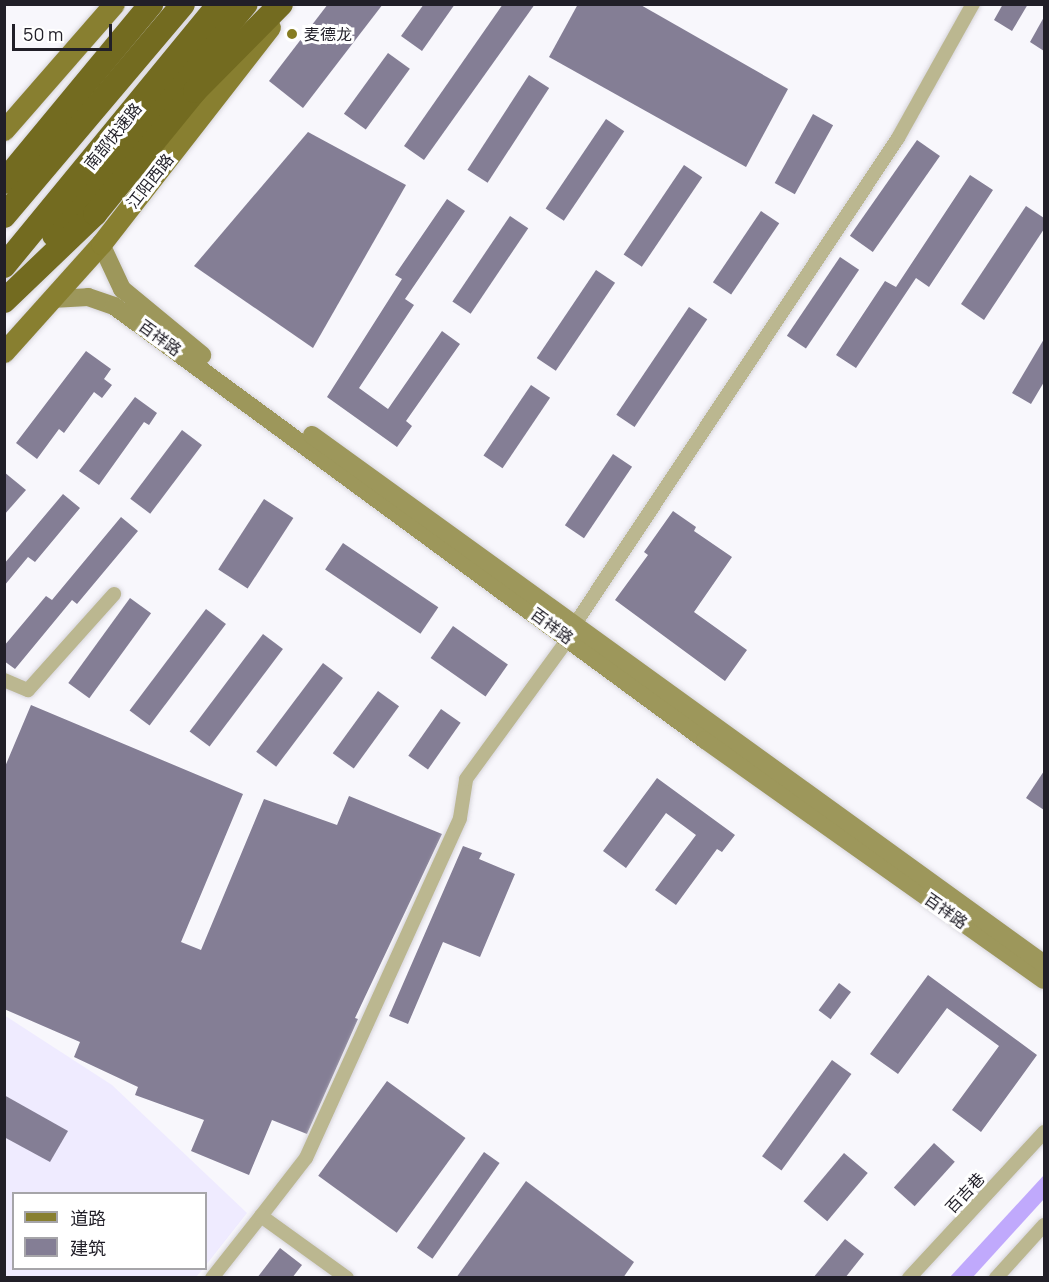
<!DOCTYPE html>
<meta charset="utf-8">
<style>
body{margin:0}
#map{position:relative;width:1049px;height:1282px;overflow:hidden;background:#f8f7fc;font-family:Manrope,"Noto Sans SC",sans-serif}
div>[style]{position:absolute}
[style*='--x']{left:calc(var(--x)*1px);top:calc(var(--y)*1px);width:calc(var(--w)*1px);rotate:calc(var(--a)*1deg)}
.built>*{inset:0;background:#efebff}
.water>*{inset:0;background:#c0a9fc}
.building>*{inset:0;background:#847e95;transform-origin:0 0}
.roads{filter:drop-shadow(0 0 2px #d6d4da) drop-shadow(0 0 2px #d6d4da)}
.street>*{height:14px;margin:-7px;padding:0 7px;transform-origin:7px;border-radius:7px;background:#bbb790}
.secondary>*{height:18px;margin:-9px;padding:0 9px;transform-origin:9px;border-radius:9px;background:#9d975b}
.primary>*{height:21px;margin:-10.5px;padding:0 10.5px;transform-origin:10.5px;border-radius:10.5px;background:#887f30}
.highway>*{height:24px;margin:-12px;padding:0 12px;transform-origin:12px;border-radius:12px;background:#736b20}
.dots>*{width:16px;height:16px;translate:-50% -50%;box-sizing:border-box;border:3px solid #fff;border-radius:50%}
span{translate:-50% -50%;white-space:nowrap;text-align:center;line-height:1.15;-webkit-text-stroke:6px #fff;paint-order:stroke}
.poi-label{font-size:16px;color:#211f28}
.left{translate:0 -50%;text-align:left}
.street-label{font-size:16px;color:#211f28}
.frame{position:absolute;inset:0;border:6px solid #211f28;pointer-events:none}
.legend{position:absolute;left:12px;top:1192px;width:195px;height:78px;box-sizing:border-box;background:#fff;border:2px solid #a6a5a9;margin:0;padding:8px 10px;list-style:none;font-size:18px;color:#211f28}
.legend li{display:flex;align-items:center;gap:12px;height:30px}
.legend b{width:30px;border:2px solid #a6a5a9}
.scale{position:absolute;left:12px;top:24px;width:100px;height:27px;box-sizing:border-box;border:3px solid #211f28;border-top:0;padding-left:8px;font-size:18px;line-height:21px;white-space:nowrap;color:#211f28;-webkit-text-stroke:4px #fff;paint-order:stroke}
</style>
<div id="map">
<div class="built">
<div style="clip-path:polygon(4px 1015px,112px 1085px,247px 1213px,206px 1265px,206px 1194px,14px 1194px,14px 1268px,203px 1269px,196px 1277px,5px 1277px)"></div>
</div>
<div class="water">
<div style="clip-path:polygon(1044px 1175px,1044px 1199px,973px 1277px,950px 1277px)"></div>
</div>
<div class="building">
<div style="clip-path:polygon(328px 4px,383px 4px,303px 108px,269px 81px)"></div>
<div style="clip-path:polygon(424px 4px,455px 4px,422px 51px,401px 36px)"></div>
<div style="clip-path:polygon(503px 4px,535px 4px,424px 160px,404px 146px)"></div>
<div style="clip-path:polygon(578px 4px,639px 4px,788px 89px,746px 167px,549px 57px)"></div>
<div style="clip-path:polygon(1003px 4px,1028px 4px,1012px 31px,994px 20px)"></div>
<div style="clip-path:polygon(1044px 17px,1044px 51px,1030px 42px)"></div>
<div style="left:388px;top:53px;width:27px;height:75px;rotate:36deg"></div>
<div style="left:529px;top:75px;width:24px;height:113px;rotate:33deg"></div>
<div style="left:813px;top:114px;width:23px;height:79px;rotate:29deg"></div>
<div style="left:606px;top:119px;width:22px;height:108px;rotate:34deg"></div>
<div style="clip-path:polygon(308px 132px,406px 185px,313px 348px,194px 266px)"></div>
<div style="left:917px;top:140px;width:28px;height:117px;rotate:35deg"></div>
<div style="left:684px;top:165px;width:22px;height:108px;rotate:34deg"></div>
<div style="clip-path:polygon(970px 175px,993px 190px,929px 287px,916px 278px,856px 368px,836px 355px,885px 281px,896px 287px)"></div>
<div style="clip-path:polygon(447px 199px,465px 211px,405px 299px,414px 305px,359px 388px,388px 409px,442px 331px,460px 344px,406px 421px,412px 426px,397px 447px,327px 397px,402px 279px,395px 275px)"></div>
<div style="clip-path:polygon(1026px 206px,1044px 218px,1044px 229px,984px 320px,961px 304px)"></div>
<div style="left:761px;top:211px;width:22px;height:86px;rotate:34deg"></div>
<div style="left:510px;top:216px;width:22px;height:103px;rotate:34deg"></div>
<div style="left:840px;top:257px;width:23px;height:95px;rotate:34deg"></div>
<div style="left:596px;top:270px;width:23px;height:106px;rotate:34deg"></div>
<div style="left:689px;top:307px;width:22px;height:130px;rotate:34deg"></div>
<div style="clip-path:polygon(1044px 339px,1044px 382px,1031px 404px,1012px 393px)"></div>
<div style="clip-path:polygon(86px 351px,111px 369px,104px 379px,112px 385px,102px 398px,94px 392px,64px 433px,59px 429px,37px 459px,16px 443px)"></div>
<div style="left:531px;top:385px;width:23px;height:85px;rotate:34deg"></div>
<div style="clip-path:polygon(135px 397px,157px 413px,149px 425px,144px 422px,99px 485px,79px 471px)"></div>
<div style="left:182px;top:430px;width:25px;height:86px;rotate:37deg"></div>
<div style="left:613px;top:454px;width:23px;height:86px;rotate:34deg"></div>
<div style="clip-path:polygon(4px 472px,26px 490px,4px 515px)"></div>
<div style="clip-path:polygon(63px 494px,80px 508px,35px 562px,28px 557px,4px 586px,4px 564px)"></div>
<div style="left:264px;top:499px;width:35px;height:84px;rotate:33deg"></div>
<div style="clip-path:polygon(673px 511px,696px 527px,694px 531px,732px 557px,694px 612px,747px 650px,725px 681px,615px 600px,648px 555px,644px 552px)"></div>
<div style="clip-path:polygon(121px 517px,138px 531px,77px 604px,72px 600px,15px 669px,4px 661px,4px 646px,46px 596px,52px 600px)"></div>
<div style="left:343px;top:543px;width:115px;height:32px;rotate:34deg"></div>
<div style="left:130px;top:598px;width:26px;height:105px;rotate:36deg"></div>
<div style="left:206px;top:609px;width:25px;height:127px;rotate:37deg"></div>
<div style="left:453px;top:626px;width:67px;height:39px;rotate:35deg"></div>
<div style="left:263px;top:634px;width:25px;height:122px;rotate:37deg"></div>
<div style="left:323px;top:663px;width:25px;height:111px;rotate:37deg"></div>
<div style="left:378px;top:691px;width:26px;height:77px;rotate:36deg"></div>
<div style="clip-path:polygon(31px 705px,243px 794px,181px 942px,201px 950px,264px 799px,337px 825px,349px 796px,442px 834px,355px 1018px,358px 1019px,307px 1134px,272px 1120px,249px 1175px,191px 1151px,204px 1120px,135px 1095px,138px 1087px,74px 1057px,80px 1042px,4px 1009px,4px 769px)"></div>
<div style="left:441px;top:709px;width:24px;height:57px;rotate:35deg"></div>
<div style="clip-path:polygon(1044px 771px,1044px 810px,1026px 798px)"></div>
<div style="clip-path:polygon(657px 778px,735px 835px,722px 852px,717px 849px,676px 905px,655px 890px,696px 835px,666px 813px,626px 868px,603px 851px)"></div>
<div style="clip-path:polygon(463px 846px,482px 853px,479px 859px,515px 874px,480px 957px,443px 942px,408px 1024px,389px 1016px)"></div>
<div style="clip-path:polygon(928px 975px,1037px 1055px,981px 1132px,952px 1110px,999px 1046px,947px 1008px,898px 1074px,870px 1054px)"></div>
<div style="left:839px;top:983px;width:15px;height:34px;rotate:37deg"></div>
<div style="left:832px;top:1060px;width:24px;height:119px;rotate:36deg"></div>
<div style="left:387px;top:1081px;width:97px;height:117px;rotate:36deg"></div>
<div style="clip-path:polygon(4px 1095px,68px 1131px,50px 1162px,4px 1137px)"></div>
<div style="left:934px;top:1143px;width:28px;height:60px;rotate:42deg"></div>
<div style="left:484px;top:1152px;width:19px;height:117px;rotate:35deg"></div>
<div style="left:844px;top:1153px;width:31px;height:63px;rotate:40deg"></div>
<div style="clip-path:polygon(526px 1181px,634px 1262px,623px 1278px,456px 1278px)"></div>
<div style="clip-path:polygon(845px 1239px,864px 1254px,845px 1278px,813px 1278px)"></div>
<div style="clip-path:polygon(280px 1248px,302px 1265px,292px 1278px,257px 1278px)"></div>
</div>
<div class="roads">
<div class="street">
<div style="--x:4;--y:680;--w:26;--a:23"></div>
<div style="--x:28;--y:690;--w:129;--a:-48.1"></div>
<div style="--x:261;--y:1216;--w:73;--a:-52.2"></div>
<div style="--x:306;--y:1158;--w:373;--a:-65.6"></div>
<div style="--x:460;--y:818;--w:39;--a:-81"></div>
<div style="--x:466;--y:779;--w:175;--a:-53.9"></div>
<div style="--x:569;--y:638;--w:15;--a:-67"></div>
<div style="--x:575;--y:624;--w:584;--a:-56.39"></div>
<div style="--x:898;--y:138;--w:154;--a:-60.8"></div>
<div style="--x:212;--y:1278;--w:79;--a:-51.7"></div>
<div style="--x:261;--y:1216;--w:106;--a:35.8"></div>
<div style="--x:909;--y:1278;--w:199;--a:-47.2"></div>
<div style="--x:996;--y:1278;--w:72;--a:-47.8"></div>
</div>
<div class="secondary">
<div style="--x:101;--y:244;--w:50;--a:65"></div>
<div style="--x:122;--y:289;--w:104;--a:39.5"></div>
<div style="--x:52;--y:299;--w:36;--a:-3"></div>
<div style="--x:88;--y:297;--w:28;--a:19"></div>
<div style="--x:114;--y:306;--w:733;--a:36.29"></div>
<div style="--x:705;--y:740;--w:415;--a:35.3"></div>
<div style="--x:312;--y:435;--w:903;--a:35.85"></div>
</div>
<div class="primary">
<div style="--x:4;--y:130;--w:167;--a:-48.9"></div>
<div style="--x:4;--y:352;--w:145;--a:-48.1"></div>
<div style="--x:101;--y:244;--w:275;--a:-52.1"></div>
</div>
<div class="highway">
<div style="--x:4;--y:182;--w:231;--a:-50.4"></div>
<div style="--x:4;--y:216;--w:277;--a:-49.8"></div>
<div style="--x:54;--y:235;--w:300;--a:-50.3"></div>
<div style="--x:4;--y:266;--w:339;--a:-50.6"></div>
<div style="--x:4;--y:301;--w:126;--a:-43.7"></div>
<div style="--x:95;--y:214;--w:159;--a:-50.9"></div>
<div style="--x:195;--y:91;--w:122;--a:-45.3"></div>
</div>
</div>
<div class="dots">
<div style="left:292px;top:34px;background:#867c22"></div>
</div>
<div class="poi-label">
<span class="left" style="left:304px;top:34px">麦德龙</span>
</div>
<div class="street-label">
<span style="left:113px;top:136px;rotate:-51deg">南部快速路</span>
<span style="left:150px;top:181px;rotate:-52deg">江阳西路</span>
<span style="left:160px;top:338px;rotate:36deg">百祥路</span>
<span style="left:552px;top:626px;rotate:36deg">百祥路</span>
<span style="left:946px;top:911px;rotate:35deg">百祥路</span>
<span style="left:965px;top:1193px;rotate:-47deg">百吉巷</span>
</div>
<div class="frame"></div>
<ul class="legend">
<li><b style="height:8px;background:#887f30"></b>道路</li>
<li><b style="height:16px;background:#847e95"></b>建筑</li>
</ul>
<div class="scale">50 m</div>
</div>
